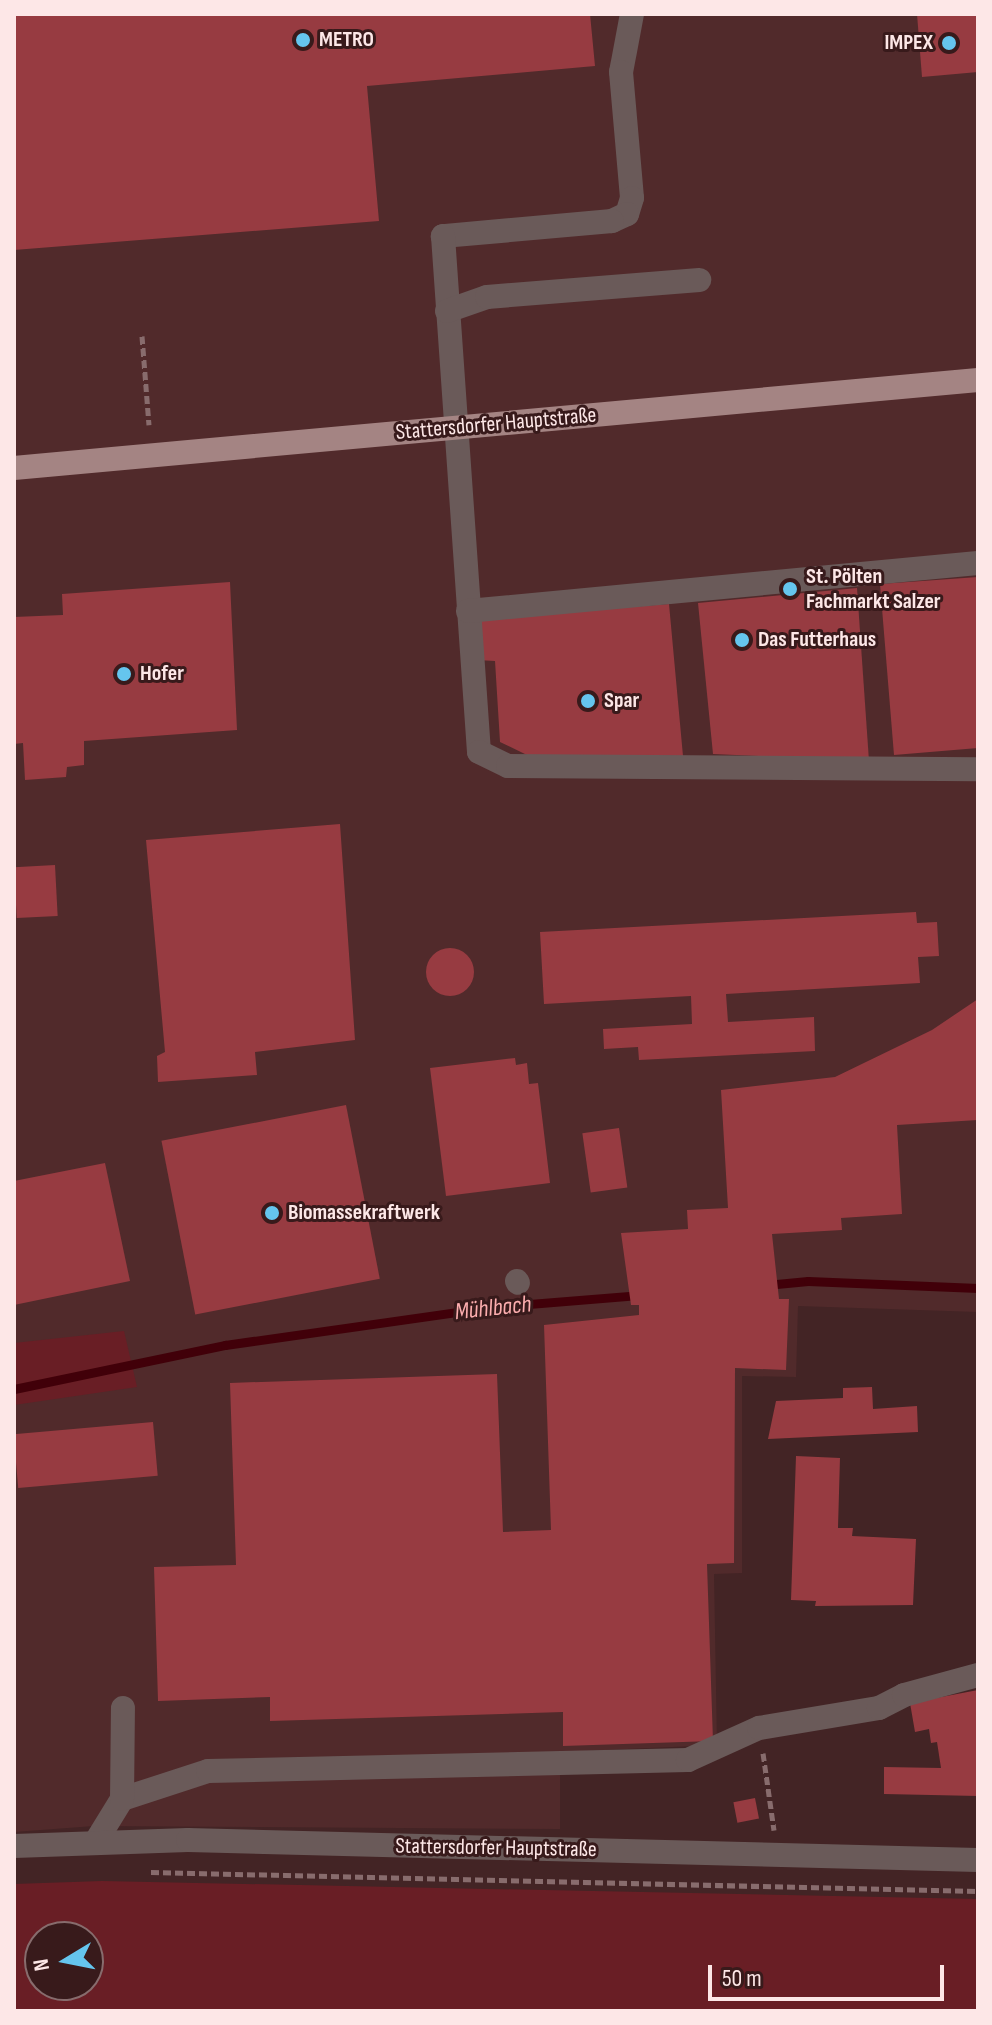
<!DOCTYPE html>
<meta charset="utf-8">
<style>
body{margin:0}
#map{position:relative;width:992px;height:2025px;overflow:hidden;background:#432425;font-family:"Sofia Sans Condensed",sans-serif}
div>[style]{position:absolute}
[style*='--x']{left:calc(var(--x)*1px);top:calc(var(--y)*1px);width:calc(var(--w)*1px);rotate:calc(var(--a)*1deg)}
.built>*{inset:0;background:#512a2b}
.green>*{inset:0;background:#691e25}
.stream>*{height:9px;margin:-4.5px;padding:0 4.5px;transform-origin:4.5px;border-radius:4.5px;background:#410009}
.building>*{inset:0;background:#973b41;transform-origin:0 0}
.round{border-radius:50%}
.path>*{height:5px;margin-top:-2.5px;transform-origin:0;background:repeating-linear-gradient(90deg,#886c6d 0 8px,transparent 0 12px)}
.minor>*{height:24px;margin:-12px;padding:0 12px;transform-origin:12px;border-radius:12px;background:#6a5a59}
.major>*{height:24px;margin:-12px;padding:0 12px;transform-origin:12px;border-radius:12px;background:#a48483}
.dots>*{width:22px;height:22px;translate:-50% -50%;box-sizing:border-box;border:4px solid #381a1b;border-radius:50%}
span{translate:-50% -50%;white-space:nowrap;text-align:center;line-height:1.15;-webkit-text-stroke:6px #381a1b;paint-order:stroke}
.poi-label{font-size:22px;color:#fde7e7;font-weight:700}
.left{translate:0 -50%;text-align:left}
.right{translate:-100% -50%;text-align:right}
.street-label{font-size:22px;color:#fde7e7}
.water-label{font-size:24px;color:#fcadae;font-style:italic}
.frame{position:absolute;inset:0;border:16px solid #fde7e7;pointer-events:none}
.north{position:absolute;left:24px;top:1921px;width:80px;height:80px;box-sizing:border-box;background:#381a1b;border:2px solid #876c6d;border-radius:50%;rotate:260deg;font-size:22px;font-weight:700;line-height:32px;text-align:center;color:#fde7e7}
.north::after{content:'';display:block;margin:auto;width:28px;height:36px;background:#65c5ee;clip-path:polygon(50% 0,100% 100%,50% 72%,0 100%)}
.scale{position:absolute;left:708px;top:1965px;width:236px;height:36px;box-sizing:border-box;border:4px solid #fde7e7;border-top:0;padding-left:10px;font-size:24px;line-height:28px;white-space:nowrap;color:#fde7e7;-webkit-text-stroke:6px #381a1b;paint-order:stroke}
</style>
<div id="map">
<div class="built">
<div style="clip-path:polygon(14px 14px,978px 14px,978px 1312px,798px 1306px,796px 1377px,742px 1376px,742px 1573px,714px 1574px,717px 1745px,560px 1752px,560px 1829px,94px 1826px,14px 1832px)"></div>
</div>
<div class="green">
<div style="clip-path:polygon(124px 1331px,137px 1387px,14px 1405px,14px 1343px)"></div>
<div style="clip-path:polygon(evenodd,102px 1881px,978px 1899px,978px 2011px,14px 2011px,14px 1884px,102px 1881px,40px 1937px,88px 1937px,88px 1985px,40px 1985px,40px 1937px)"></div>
</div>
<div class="stream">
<div style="--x:766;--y:1285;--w:42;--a:-5.4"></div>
<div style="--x:808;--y:1281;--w:170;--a:2.4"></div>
<div style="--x:14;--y:1389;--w:216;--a:-11.8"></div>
<div style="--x:225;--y:1345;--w:269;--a:-8.1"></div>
<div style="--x:491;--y:1307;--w:148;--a:-4.6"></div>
</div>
<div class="building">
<div style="clip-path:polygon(14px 14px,590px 14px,595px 66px,367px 86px,379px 221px,14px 250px)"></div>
<div style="clip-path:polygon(917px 14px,978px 14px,978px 72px,922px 77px)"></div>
<div style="clip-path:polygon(978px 577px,978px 748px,894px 755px,880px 584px)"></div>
<div style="clip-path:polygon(230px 582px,237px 730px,84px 741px,84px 765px,67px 767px,66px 777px,25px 780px,23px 743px,14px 744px,14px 617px,63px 615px,62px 594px)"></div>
<div style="clip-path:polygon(857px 588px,869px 761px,713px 754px,698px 603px)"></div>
<div style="clip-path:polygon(669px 604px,683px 756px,527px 755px,500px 742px,495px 661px,477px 660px,474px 619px)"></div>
<div style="clip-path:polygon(340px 824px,355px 1040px,255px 1052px,257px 1075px,158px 1082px,157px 1056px,165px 1052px,146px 840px)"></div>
<div style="left:55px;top:865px;width:51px;height:41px;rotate:87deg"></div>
<div style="clip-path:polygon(916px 912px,917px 923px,937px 922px,939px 956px,918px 957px,920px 983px,726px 994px,728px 1022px,814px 1017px,815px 1051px,639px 1060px,638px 1047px,604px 1049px,603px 1029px,692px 1024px,691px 996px,544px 1004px,540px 932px)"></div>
<div class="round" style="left:426px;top:948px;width:48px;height:48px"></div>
<div style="clip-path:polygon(978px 999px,978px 1120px,897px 1125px,902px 1214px,841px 1218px,842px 1230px,772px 1234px,779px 1299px,789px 1299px,786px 1370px,735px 1368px,734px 1563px,707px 1564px,713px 1741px,563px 1746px,563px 1712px,270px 1721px,270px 1697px,158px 1701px,154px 1567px,236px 1565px,230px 1383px,497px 1374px,503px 1532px,551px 1530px,544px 1325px,639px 1315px,639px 1305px,631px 1305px,621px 1233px,688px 1229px,687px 1210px,728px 1208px,721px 1090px,835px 1077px,932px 1030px)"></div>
<div style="clip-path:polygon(515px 1058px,516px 1065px,527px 1063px,529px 1084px,538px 1083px,550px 1183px,446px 1196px,430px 1068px)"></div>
<div style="left:346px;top:1105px;width:177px;height:188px;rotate:79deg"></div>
<div style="left:619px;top:1128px;width:60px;height:37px;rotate:82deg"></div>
<div style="clip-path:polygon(105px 1163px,130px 1281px,14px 1305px,14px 1181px)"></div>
<div style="clip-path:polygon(872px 1387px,873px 1409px,917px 1406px,918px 1432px,768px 1439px,776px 1401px,843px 1398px,843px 1388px)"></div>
<div style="left:153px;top:1422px;width:54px;height:140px;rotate:85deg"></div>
<div style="clip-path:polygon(796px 1456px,840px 1458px,838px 1528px,853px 1528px,852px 1536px,916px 1539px,913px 1605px,815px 1606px,816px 1601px,791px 1600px)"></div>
<div style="clip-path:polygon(978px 1690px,978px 1796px,884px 1794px,884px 1767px,941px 1768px,937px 1742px,931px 1743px,929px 1729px,915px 1732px,910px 1703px)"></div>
<div style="left:755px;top:1798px;width:21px;height:22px;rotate:79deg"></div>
</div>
<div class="path">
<div style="--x:142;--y:336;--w:89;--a:85.5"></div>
<div style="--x:763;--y:1753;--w:78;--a:81.9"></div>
<div style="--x:151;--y:1872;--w:827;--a:1.32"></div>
</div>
<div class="minor">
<div style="--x:632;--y:14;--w:59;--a:100.7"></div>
<div style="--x:621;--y:72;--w:126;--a:85"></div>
<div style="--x:632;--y:198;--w:17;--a:107"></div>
<div style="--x:627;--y:214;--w:17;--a:155"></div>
<div style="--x:612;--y:221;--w:170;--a:174.9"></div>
<div style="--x:443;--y:236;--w:517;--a:86.01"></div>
<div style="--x:479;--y:752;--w:32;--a:26"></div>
<div style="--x:508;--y:766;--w:470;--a:0.4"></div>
<div style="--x:447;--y:311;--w:42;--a:-19.3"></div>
<div style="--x:487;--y:297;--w:213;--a:-4.6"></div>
<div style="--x:468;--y:611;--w:512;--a:-5.38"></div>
<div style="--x:517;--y:1281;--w:2;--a:63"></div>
<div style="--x:122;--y:1799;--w:90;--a:-18"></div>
<div style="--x:208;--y:1771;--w:480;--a:-1.3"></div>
<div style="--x:688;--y:1760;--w:78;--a:-24.3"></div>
<div style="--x:759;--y:1728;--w:122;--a:-9.5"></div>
<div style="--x:879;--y:1708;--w:28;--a:-27"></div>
<div style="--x:904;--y:1695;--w:77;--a:-15.1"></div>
<div style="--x:95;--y:1843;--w:52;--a:-58.5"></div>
<div style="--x:122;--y:1799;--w:91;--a:-89.4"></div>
<div style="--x:14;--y:1846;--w:174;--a:-2"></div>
<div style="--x:188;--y:1840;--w:790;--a:1.45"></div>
</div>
<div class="major">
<div style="--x:14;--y:468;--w:968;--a:-5.22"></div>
</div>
<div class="dots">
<div style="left:303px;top:40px;background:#65c5ee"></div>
<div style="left:949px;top:43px;background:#65c5ee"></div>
<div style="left:790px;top:589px;background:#65c5ee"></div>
<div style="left:742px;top:640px;background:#65c5ee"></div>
<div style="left:124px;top:674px;background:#65c5ee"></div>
<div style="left:588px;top:701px;background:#65c5ee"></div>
<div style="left:272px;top:1213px;background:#65c5ee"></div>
</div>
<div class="poi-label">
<span class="left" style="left:319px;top:40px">METRO</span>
<span class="right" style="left:933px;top:43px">IMPEX</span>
<span class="left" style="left:806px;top:589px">St. Pölten<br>Fachmarkt Salzer</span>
<span class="left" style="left:758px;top:640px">Das Futterhaus</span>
<span class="left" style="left:140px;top:674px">Hofer</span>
<span class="left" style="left:604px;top:701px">Spar</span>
<span class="left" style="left:288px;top:1213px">Biomassekraftwerk</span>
</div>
<div class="street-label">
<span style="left:496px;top:424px;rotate:-5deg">Stattersdorfer Hauptstraße</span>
<span style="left:496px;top:1848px;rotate:1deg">Stattersdorfer Hauptstraße</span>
</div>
<div class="water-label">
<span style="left:493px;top:1308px;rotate:-6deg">Mühlbach</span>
</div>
<div class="frame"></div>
<div class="north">N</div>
<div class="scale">50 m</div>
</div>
